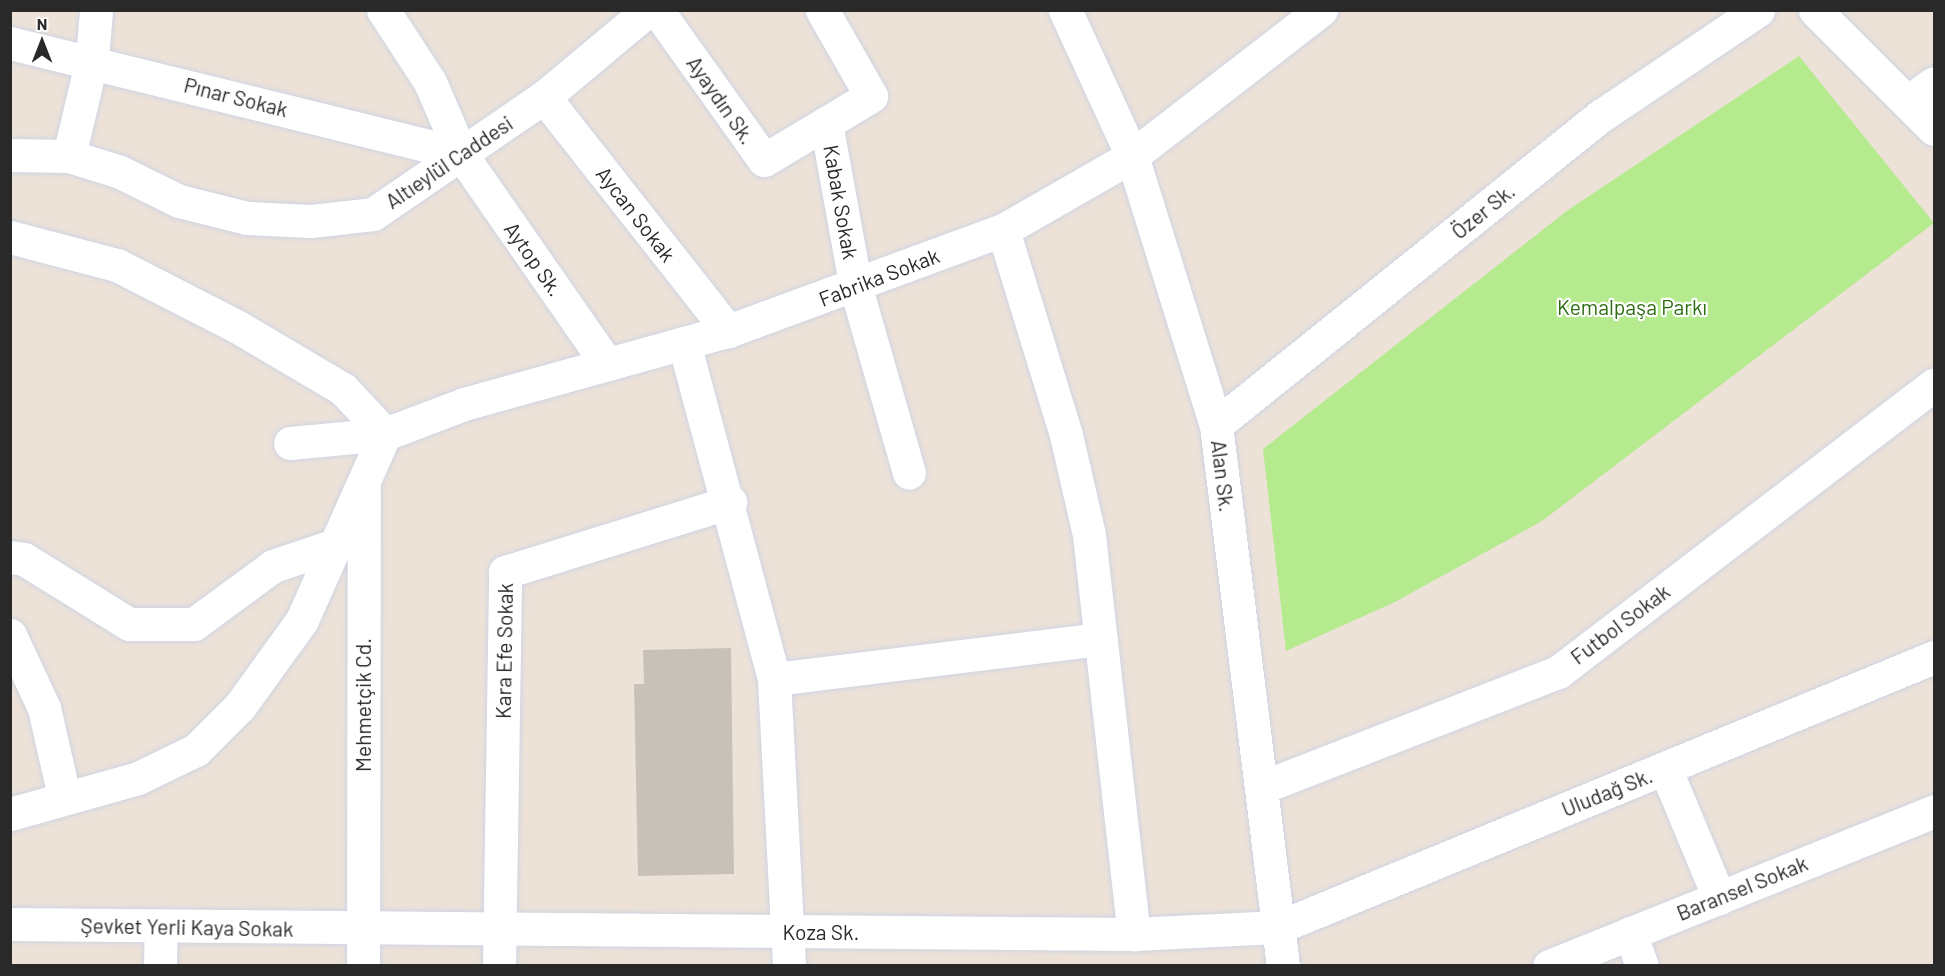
<!DOCTYPE html>
<meta charset="utf-8">
<style>
body{margin:0}
#map{position:relative;width:1945px;height:976px;overflow:hidden;background:#ede2d8;font-family:Barlow,sans-serif}
div>[style]{position:absolute}
[style*='--x']{left:calc(var(--x)*1px);top:calc(var(--y)*1px);width:calc(var(--w)*1px);rotate:calc(var(--a)*1deg)}
.green>*{inset:0;background:#b6ea8e}
.building>*{inset:0;background:#c7c1b8}
.roads{filter:drop-shadow(0 0 2px #ced4e4) drop-shadow(0 0 2px #ced4e4)}
.minor>*{height:33px;margin:-16.5px;padding:0 16.5px;transform-origin:16.5px;border-radius:16.5px;background:#fff}
span{translate:-50% -50%;white-space:nowrap;text-align:center;line-height:1.15;-webkit-text-stroke:4.5px #fff;paint-order:stroke}
.street-label{font-size:21px;color:#292929}
.park-label{font-size:21px;color:#2d6d11}
.frame{position:absolute;inset:0;border:12px solid #292929;pointer-events:none}
.north{position:absolute;left:12px;top:12px;width:60px;height:60px;-webkit-text-stroke:4px #fff;paint-order:stroke;rotate:0deg;font-size:16px;font-weight:700;line-height:24px;text-align:center;color:#292929}
.north::after{content:'';display:block;margin:auto;width:21px;height:27px;background:#292929;clip-path:polygon(50% 0,100% 100%,50% 72%,0 100%)}
</style>
<div id="map">
<div class="green">
<div style="clip-path:polygon(1799px 56px,1934px 223px,1542px 521px,1395px 602px,1286px 651px,1263px 449px,1568px 210px)"></div>
</div>
<div class="building">
<div style="clip-path:polygon(731px 648px,734px 874px,638px 876px,634px 684px,644px 684px,643px 650px)"></div>
</div>
<div class="roads">
<div class="minor">
<div style="--x:383;--y:10;--w:86;--a:56.9"></div>
<div style="--x:430;--y:82;--w:78;--a:66.7"></div>
<div style="--x:461;--y:154;--w:256;--a:55.2"></div>
<div style="--x:657;--y:10;--w:184;--a:54.5"></div>
<div style="--x:764;--y:160;--w:72;--a:-30.8"></div>
<div style="--x:822;--y:10;--w:99;--a:60.3"></div>
<div style="--x:871;--y:96;--w:52;--a:149"></div>
<div style="--x:826;--y:123;--w:168;--a:79.7"></div>
<div style="--x:856;--y:288;--w:192;--a:74"></div>
<div style="--x:1065;--y:10;--w:161;--a:65.3"></div>
<div style="--x:1132;--y:156;--w:282;--a:72.7"></div>
<div style="--x:1216;--y:425;--w:545;--a:82.94"></div>
<div style="--x:1815;--y:10;--w:168;--a:45"></div>
<div style="--x:10;--y:43;--w:464;--a:13.8"></div>
<div style="--x:544;--y:97;--w:298;--a:51.8"></div>
<div style="--x:1910;--y:100;--w:29;--a:-35"></div>
<div style="--x:10;--y:155;--w:59;--a:1"></div>
<div style="--x:69;--y:156;--w:53;--a:17.4"></div>
<div style="--x:120;--y:172;--w:66;--a:26.2"></div>
<div style="--x:179;--y:201;--w:70;--a:14"></div>
<div style="--x:247;--y:218;--w:64;--a:2.7"></div>
<div style="--x:311;--y:221;--w:62;--a:-6.4"></div>
<div style="--x:373;--y:214;--w:207;--a:-34.4"></div>
<div style="--x:544;--y:97;--w:136;--a:-39.9"></div>
<div style="--x:69;--y:156;--w:100;--a:-76.7"></div>
<div style="--x:92;--y:59;--w:49;--a:-85.3"></div>
<div style="--x:1003;--y:230;--w:214;--a:72.9"></div>
<div style="--x:1066;--y:435;--w:103;--a:77"></div>
<div style="--x:1089;--y:535;--w:402;--a:83.6"></div>
<div style="--x:10;--y:237;--w:111;--a:14.7"></div>
<div style="--x:117;--y:265;--w:136;--a:27.1"></div>
<div style="--x:238;--y:327;--w:122;--a:30.6"></div>
<div style="--x:343;--y:389;--w:62;--a:47"></div>
<div style="--x:684;--y:343;--w:348;--a:75"></div>
<div style="--x:774;--y:679;--w:287;--a:87"></div>
<div style="--x:1216;--y:425;--w:495;--a:-38.8"></div>
<div style="--x:1602;--y:115;--w:188;--a:-33.9"></div>
<div style="--x:290;--y:443;--w:95;--a:-5.4"></div>
<div style="--x:385;--y:434;--w:85;--a:-20.8"></div>
<div style="--x:464;--y:404;--w:274;--a:-15.5"></div>
<div style="--x:728;--y:331;--w:293;--a:-20.2"></div>
<div style="--x:1003;--y:230;--w:149;--a:-29.8"></div>
<div style="--x:1132;--y:156;--w:239;--a:-37.7"></div>
<div style="--x:10;--y:557;--w:14;--a:8"></div>
<div style="--x:24;--y:559;--w:123;--a:31.8"></div>
<div style="--x:129;--y:624;--w:65;--a:0"></div>
<div style="--x:194;--y:624;--w:98;--a:-36.3"></div>
<div style="--x:273;--y:566;--w:62;--a:-18.7"></div>
<div style="--x:10;--y:635;--w:81;--a:65"></div>
<div style="--x:44;--y:708;--w:90;--a:77.2"></div>
<div style="--x:774;--y:679;--w:329;--a:-7"></div>
<div style="--x:1665;--y:768;--w:141;--a:67.4"></div>
<div style="--x:1263;--y:787;--w:317;--a:-21.3"></div>
<div style="--x:1558;--y:672;--w:473;--a:-37.4"></div>
<div style="--x:10;--y:814;--w:133;--a:-15.7"></div>
<div style="--x:138;--y:778;--w:64;--a:-25.8"></div>
<div style="--x:196;--y:750;--w:62;--a:-45"></div>
<div style="--x:240;--y:706;--w:106;--a:-54.2"></div>
<div style="--x:302;--y:620;--w:204;--a:-66"></div>
<div style="--x:10;--y:924;--w:1124;--a:0.51"></div>
<div style="--x:1134;--y:934;--w:145;--a:-2.8"></div>
<div style="--x:1279;--y:927;--w:708;--a:-22.4"></div>
<div style="--x:1630;--y:933;--w:35;--a:70"></div>
<div style="--x:160;--y:966;--w:39;--a:-89"></div>
<div style="--x:363;--y:966;--w:477;--a:-89.9"></div>
<div style="--x:499;--y:966;--w:394;--a:-89.1"></div>
<div style="--x:505;--y:572;--w:236;--a:-17.3"></div>
<div style="--x:1549;--y:966;--w:415;--a:-21.9"></div>
</div>
</div>
<div class="street-label">
<span style="left:236px;top:97px;rotate:14deg">Pınar Sokak</span>
<span style="left:721px;top:100px;rotate:55deg">Ayaydın Sk.</span>
<span style="left:449px;top:162px;rotate:-34deg">Altıeylül Caddesi</span>
<span style="left:841px;top:202px;rotate:80deg">Kabak Sokak</span>
<span style="left:1483px;top:211px;rotate:-39deg">Özer Sk.</span>
<span style="left:636px;top:214px;rotate:52deg">Aycan Sokak</span>
<span style="left:534px;top:259px;rotate:55deg">Aytop Sk.</span>
<span style="left:879px;top:277px;rotate:-21deg">Fabrika Sokak</span>
<span style="left:1223px;top:476px;rotate:83deg">Alan Sk.</span>
<span style="left:1620px;top:624px;rotate:-37deg">Futbol Sokak</span>
<span style="left:504px;top:651px;rotate:-89deg">Kara Efe Sokak</span>
<span style="left:363px;top:705px;rotate:-90deg">Mehmetçik Cd.</span>
<span style="left:1607px;top:792px;rotate:-22deg">Uludağ Sk.</span>
<span style="left:1742px;top:888px;rotate:-22deg">Baransel Sokak</span>
<span style="left:187px;top:927px;rotate:1deg">Şevket Yerli Kaya Sokak</span>
<span style="left:821px;top:932px">Koza Sk.</span>
</div>
<div class="park-label">
<span style="left:1632px;top:307px">Kemalpaşa Parkı</span>
</div>
<div class="frame"></div>
<div class="north">N</div>
</div>
